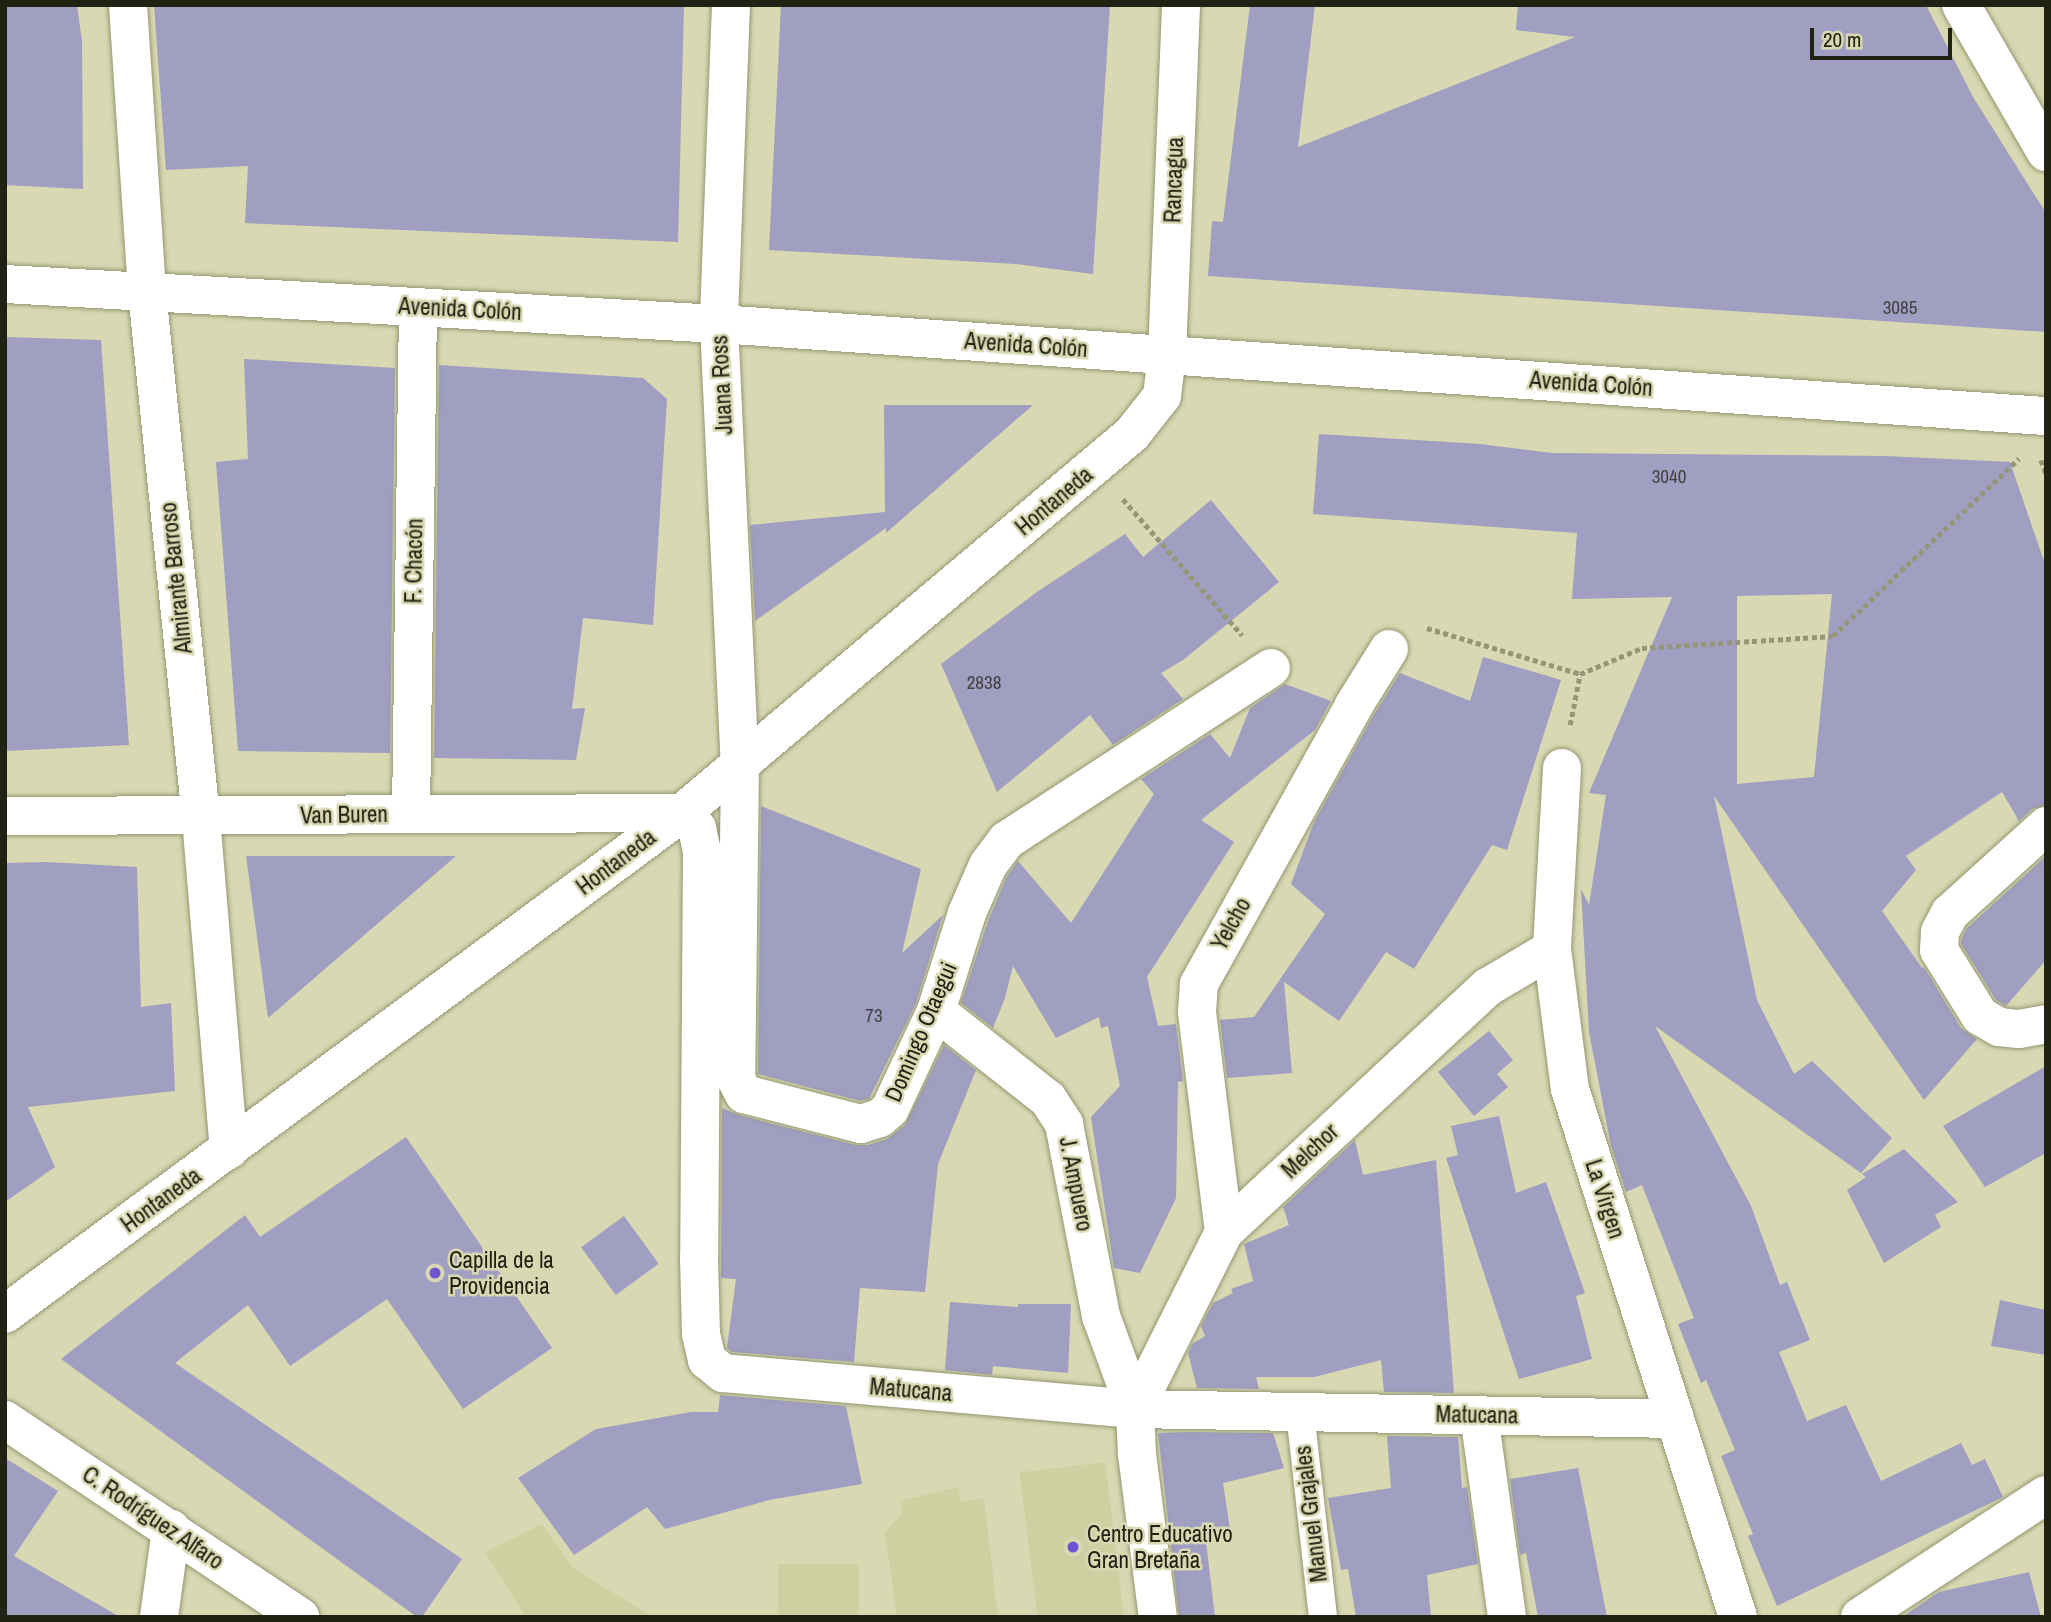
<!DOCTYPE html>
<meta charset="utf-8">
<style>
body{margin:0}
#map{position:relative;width:2051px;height:1622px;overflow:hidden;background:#d8d8b2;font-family:"Archivo Narrow",sans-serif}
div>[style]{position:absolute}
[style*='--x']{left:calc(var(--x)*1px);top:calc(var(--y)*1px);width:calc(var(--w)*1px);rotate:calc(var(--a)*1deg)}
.built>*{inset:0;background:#cfd0a2;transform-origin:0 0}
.building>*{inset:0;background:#a09ec1;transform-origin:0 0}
.path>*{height:4.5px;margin-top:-2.25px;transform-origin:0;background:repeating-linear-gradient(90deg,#959578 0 5px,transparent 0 8.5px)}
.roads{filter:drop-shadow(0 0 2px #969672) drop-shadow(0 0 2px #969672)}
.service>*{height:28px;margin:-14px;padding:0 14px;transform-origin:14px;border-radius:14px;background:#fff}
.minor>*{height:38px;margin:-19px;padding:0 19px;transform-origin:19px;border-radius:19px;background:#fff}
.tertiary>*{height:38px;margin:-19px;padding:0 19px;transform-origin:19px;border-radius:19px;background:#fff}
.secondary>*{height:38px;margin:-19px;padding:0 19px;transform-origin:19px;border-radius:19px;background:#fff}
.dots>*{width:19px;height:19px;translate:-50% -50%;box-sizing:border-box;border:4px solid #d8d8b2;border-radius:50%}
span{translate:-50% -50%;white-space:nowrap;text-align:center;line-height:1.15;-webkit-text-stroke:5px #d8d8b2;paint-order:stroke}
.number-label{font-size:19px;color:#42413f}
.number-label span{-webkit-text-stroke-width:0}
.street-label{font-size:23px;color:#222214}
.poi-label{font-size:23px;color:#222214}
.left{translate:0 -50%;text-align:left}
.frame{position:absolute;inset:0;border:7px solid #222214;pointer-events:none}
.scale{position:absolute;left:1810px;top:28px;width:142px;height:32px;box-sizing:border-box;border:4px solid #222214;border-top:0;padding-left:9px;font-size:21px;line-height:24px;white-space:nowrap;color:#222214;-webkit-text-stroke:5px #d8d8b2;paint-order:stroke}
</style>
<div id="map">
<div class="built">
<div style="left:1105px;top:1462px;width:156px;height:86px;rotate:83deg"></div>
<div style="clip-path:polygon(959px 1487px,960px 1502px,984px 1498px,998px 1617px,897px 1617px,885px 1532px,902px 1514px,900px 1501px)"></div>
<div style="clip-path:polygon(542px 1524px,573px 1568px,653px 1617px,526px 1617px,485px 1552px)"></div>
<div style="left:778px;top:1564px;width:81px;height:53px"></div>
</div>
<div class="building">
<div style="clip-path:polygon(5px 5px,77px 5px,82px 41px,83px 189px,5px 185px)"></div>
<div style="clip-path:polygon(154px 5px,684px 5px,678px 242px,245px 223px,248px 166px,166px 170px)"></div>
<div style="clip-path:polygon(781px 5px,1110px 5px,1093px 274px,1016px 264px,769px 250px)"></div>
<div style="clip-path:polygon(1250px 5px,1315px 5px,1298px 147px,1575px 37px,1516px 30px,1518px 5px,1926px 5px,1973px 97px,2046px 213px,2046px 332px,1208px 276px,1212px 221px,1223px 222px)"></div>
<div style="clip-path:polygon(5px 337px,101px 340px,129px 745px,5px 751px)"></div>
<div style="clip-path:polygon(244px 359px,395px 368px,390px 753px,238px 751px,216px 462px,248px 459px)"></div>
<div style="clip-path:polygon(439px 365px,643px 378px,667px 399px,653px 625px,583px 618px,572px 709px,585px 708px,576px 760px,434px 758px)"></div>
<div style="clip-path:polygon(884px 405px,1033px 405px,886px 533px,886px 528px,755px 621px,750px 525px,885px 512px)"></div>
<div style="clip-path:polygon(evenodd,1319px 434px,1480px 444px,1552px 453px,1886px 456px,2010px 462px,2046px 567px,2046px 805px,2032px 809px,2019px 821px,2002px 792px,1906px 856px,1916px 870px,1882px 911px,1922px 968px,1924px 967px,1961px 1028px,1977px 1039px,1924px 1100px,1714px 796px,1757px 1000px,1794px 1074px,1812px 1061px,1892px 1138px,1861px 1173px,1655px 1026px,1751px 1206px,1780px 1285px,1787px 1282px,1810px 1340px,1779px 1352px,1807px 1421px,1846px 1405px,1881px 1481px,1961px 1443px,1972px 1465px,1985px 1459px,2003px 1497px,1777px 1606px,1748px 1536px,1753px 1534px,1721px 1456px,1735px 1450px,1706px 1380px,1701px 1383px,1678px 1324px,1694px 1318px,1642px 1185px,1626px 1192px,1611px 1146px,1589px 1032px,1581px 889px,1589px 905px,1606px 795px,1589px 793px,1672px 597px,1572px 599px,1577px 533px,1313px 514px,1319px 434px,1832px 594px,1814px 777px,1737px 784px,1737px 596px,1832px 594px)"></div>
<div style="clip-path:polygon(1211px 500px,1279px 582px,1183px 660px,1161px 673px,1183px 699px,1113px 745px,1090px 715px,997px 792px,941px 664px,1037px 592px,1125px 534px,1143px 557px)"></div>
<div style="clip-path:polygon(1483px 657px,1561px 680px,1507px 850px,1492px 845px,1414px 969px,1386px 952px,1339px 1021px,1284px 982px,1292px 1073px,1227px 1078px,1220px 1020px,1254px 1017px,1325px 914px,1291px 884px,1314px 822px,1373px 716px,1400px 673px,1470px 701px)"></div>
<div style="clip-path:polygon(1285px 684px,1331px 701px,1315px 730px,1201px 820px,1234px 842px,1147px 977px,1158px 1026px,1176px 1024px,1183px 1081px,1178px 1082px,1176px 1198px,1140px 1273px,1114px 1268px,1091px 1117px,1120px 1086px,1108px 1026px,1101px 1028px,1099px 1017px,1056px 1038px,1013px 966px,1005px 998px,993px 1028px,961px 1003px,988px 921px,1007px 876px,1018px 861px,1071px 923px,1154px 794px,1141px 779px,1210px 734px,1230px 758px,1250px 708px)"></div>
<div style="clip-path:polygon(761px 806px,921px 869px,902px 953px,943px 915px,916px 1003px,869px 1099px,860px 1101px,758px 1074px)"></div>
<div style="clip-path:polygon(246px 856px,456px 856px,268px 1018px)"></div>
<div style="clip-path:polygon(2046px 856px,2046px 960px,2006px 1006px,1996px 1000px,1961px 944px,1962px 938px,1966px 929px)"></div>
<div style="clip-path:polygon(47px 862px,137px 867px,141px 1007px,171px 1003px,175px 1091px,28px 1107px,55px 1167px,5px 1202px,5px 863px)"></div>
<div style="clip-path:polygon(1489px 1031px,1513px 1060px,1497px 1074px,1508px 1087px,1474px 1116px,1438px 1072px)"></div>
<div style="clip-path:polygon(944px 1045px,976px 1070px,938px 1164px,925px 1292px,860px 1288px,854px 1362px,732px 1352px,727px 1348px,736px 1279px,721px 1278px,722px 1108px,739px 1115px,856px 1145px,868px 1145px,887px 1139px,905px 1125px)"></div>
<div style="clip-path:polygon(2046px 1066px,2046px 1153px,1985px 1187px,1943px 1126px)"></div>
<div style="clip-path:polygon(1499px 1116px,1516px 1193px,1546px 1182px,1585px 1293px,1576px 1296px,1592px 1359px,1519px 1379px,1446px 1158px,1458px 1155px,1451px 1126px)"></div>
<div style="clip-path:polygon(406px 1137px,552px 1348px,463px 1409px,387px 1299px,290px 1366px,248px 1305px,175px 1363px,462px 1559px,422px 1617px,417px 1617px,61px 1359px,245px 1215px,260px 1237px)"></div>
<div style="clip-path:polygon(1355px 1140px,1363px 1175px,1436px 1160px,1454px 1393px,1384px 1392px,1381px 1360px,1314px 1377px,1256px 1377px,1259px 1389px,1197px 1388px,1188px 1353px,1192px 1344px,1205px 1336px,1201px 1326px,1213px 1303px,1233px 1293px,1231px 1289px,1253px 1281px,1244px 1244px,1289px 1225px,1283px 1207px)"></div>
<div style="clip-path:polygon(1904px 1149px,1958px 1202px,1935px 1215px,1941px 1227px,1884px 1263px,1847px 1190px,1866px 1177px,1862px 1174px)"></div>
<div style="left:624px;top:1216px;width:59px;height:53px;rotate:54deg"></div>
<div style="clip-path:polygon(2000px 1300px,2046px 1310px,2046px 1355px,1991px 1346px)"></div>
<div style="clip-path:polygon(950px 1302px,1018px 1307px,1018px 1304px,1071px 1304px,1068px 1373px,993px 1366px,992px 1375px,945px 1370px)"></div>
<div style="clip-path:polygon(720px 1395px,846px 1406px,862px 1484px,769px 1500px,665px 1529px,647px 1507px,574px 1555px,518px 1478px,596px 1429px,691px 1412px,718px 1412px)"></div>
<div style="clip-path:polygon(1189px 1432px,1273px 1433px,1284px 1468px,1223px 1483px,1230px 1529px,1205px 1533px,1215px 1617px,1179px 1617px,1158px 1433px)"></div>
<div style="clip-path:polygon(1387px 1436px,1458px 1437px,1462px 1488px,1467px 1487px,1478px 1564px,1427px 1575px,1431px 1617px,1356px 1617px,1348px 1569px,1341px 1570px,1328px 1498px,1391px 1488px)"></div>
<div style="clip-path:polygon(5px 1458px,58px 1491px,14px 1556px,120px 1617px,5px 1617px)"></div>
<div style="clip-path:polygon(1578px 1468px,1607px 1617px,1538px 1617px,1526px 1553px,1520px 1555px,1510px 1479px)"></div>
<div style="clip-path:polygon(2029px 1572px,2041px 1617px,1902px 1617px,1939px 1592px)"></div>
</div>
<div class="path">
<div style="--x:2041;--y:460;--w:14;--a:69"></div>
<div style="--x:1123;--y:499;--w:181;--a:48.8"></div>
<div style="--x:1427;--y:628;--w:160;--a:16.7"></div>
<div style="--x:1580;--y:674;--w:67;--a:-22.8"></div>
<div style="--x:1642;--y:648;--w:191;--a:-3.6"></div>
<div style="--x:1833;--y:636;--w:257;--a:-43.7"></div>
<div style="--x:1570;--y:725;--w:52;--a:-78.9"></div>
</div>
<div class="roads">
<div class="service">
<div style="--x:1300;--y:1412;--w:206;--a:83.6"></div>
</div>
<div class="minor">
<div style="--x:128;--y:5;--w:288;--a:86.2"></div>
<div style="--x:147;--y:292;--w:529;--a:84.14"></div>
<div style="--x:201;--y:818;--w:333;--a:85.2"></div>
<div style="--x:731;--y:5;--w:319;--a:92.2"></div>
<div style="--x:719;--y:324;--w:441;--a:87.3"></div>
<div style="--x:740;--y:765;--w:314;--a:90.7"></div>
<div style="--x:736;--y:1079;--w:17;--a:62"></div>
<div style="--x:744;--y:1094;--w:121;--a:14.4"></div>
<div style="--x:861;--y:1124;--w:20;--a:-18"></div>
<div style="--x:880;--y:1118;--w:13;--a:-42"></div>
<div style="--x:890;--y:1109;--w:108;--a:-64.9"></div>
<div style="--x:936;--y:1011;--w:103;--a:-72.4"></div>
<div style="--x:967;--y:913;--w:52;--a:-66.4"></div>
<div style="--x:988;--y:865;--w:31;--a:-53"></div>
<div style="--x:1007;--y:840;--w:315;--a:-33.1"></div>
<div style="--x:1167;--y:355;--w:350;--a:-87.7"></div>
<div style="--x:1562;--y:768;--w:181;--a:93.2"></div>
<div style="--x:1552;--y:949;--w:141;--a:82.7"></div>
<div style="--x:1570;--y:1089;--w:554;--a:72.35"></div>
<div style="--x:411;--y:814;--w:507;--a:-89.21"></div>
<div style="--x:5;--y:816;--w:677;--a:-0.25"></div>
<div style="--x:682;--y:813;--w:21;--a:45"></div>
<div style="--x:697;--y:828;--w:24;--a:78"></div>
<div style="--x:702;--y:851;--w:407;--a:90.4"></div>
<div style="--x:699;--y:1258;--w:76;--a:88.5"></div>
<div style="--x:701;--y:1334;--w:27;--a:77"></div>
<div style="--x:707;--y:1360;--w:21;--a:39"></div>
<div style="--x:723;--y:1373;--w:414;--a:5"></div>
<div style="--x:1135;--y:1409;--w:540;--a:1.06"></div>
<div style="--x:2046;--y:826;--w:130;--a:137.8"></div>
<div style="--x:1950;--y:913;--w:21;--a:118"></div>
<div style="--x:1940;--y:932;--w:18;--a:93"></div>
<div style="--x:1939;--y:950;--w:78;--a:58.2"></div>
<div style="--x:1980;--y:1016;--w:22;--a:30"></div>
<div style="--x:1999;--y:1027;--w:20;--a:6"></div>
<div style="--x:2019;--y:1029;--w:27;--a:-10"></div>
<div style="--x:936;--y:1011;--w:142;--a:38.2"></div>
<div style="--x:1048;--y:1099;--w:30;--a:57"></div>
<div style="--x:1064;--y:1124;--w:196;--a:79.1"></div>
<div style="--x:1101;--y:1316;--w:99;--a:69.9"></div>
<div style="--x:1135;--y:1409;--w:45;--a:87.5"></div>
<div style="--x:1137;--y:1454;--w:164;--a:82.7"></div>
<div style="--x:1224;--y:1232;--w:222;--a:-97"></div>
<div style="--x:1197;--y:1012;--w:28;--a:-86"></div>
<div style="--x:1199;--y:984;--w:319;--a:-60.9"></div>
<div style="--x:1354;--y:705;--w:66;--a:-58"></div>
<div style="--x:1135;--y:1409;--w:198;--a:-63.3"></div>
<div style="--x:1224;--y:1232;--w:360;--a:-42.9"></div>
<div style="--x:1488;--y:987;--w:74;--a:-30.7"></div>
<div style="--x:1479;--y:1415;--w:204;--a:82.1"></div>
<div style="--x:5;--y:1420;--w:355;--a:33.7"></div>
<div style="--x:159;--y:1617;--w:89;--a:-82.2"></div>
<div style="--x:1860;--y:1617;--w:222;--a:-33.3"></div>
</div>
<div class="tertiary">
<div style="--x:5;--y:1314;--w:842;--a:-36.5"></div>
<div style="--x:682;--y:813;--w:588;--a:-40.1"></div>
<div style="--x:1132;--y:434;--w:48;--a:-51.7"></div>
<div style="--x:1162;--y:396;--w:41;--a:-83"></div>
</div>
<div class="secondary">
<div style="--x:1961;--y:5;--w:170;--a:60"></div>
<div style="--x:5;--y:284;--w:715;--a:3.21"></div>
<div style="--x:719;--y:324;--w:1330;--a:3.97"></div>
</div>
</div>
<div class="dots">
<div style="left:435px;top:1273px;background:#6f56d0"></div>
<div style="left:1073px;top:1547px;background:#6f56d0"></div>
</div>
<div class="number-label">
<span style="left:1900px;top:308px">3085</span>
<span style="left:1669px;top:477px">3040</span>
<span style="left:984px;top:683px">2838</span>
<span style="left:874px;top:1016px">73</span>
</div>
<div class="street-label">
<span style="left:1174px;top:180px;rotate:-88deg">Rancagua</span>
<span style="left:460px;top:309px;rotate:3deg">Avenida Colón</span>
<span style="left:1026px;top:345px;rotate:4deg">Avenida Colón</span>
<span style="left:1591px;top:384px;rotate:4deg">Avenida Colón</span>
<span style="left:722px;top:385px;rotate:-93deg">Juana Ross</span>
<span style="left:1054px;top:501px;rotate:-40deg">Hontaneda</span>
<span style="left:414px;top:561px;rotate:-89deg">F. Chacón</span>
<span style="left:176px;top:578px;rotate:-96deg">Almirante Barroso</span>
<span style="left:344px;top:815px;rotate:-1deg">Van Buren</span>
<span style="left:616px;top:862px;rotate:-37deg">Hontaneda</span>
<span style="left:1231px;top:924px;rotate:-61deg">Yelcho</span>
<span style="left:921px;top:1032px;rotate:-67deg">Domingo Otaegui</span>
<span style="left:1310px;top:1151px;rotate:-43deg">Melchor</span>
<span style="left:1076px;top:1184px;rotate:79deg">J. Ampuero</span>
<span style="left:1605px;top:1199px;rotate:72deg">La Virgen</span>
<span style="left:161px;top:1200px;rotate:-36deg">Hontaneda</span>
<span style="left:911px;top:1390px;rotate:5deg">Matucana</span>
<span style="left:1477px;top:1415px;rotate:1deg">Matucana</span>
<span style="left:1311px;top:1514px;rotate:-97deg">Manuel Grajales</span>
<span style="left:153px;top:1518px;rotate:34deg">C. Rodríguez Alfaro</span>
</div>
<div class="poi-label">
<span class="left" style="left:449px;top:1273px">Capilla de la<br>Providencia</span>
<span class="left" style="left:1087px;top:1547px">Centro Educativo<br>Gran Bretaña</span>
</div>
<div class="frame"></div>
<div class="scale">20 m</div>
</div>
